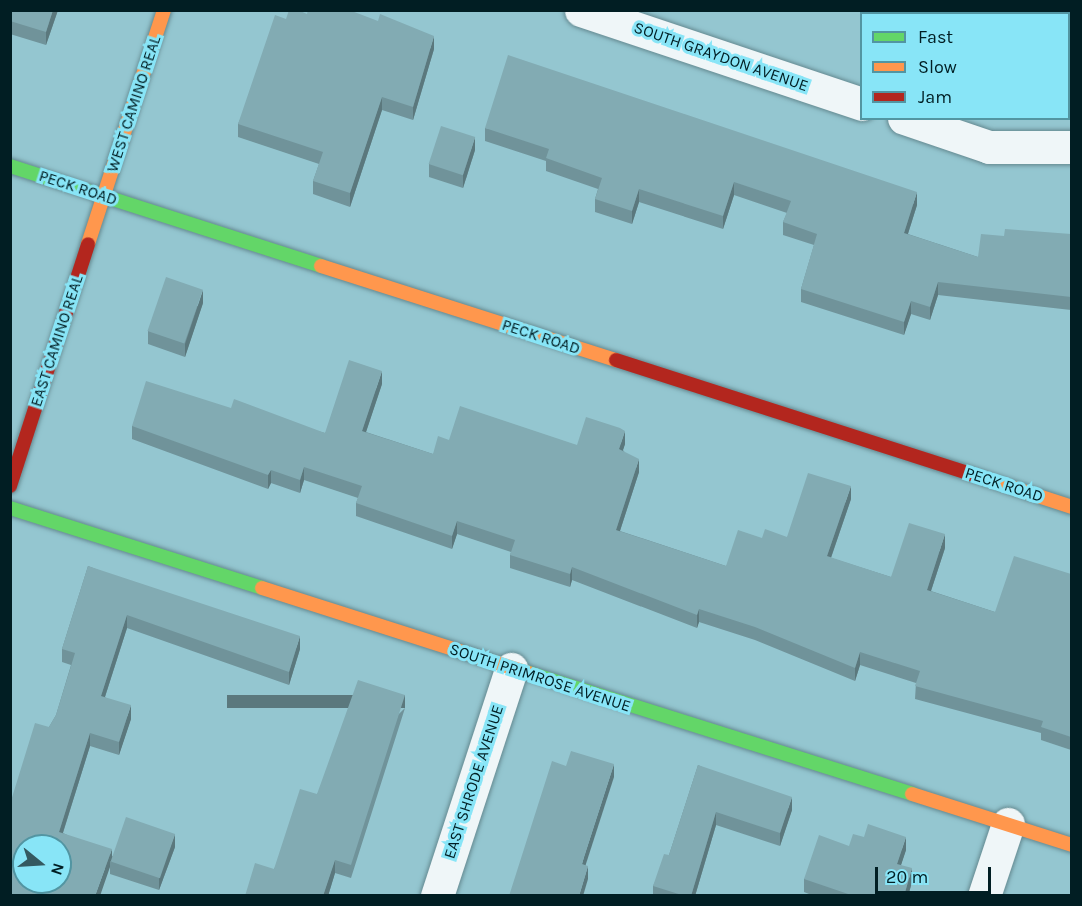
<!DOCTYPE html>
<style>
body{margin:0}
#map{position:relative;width:1082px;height:906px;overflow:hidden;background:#94c6d0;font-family:Karla,sans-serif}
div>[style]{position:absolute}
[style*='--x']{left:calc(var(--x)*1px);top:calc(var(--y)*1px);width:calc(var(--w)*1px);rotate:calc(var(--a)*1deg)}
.roads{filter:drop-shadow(0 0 2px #648990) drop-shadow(0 0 2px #648990)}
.street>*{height:33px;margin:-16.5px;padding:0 16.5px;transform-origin:16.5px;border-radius:16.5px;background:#eff6f8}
.fast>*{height:14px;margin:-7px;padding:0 7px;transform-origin:7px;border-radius:7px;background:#63d668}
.slow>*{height:14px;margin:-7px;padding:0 7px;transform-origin:7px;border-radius:7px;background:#ff974d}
.jam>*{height:14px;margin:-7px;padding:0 7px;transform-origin:7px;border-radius:7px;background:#b3261e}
.wall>*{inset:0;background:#70939a}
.shaded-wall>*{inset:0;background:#5b787d;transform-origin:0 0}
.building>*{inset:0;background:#82abb3;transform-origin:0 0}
span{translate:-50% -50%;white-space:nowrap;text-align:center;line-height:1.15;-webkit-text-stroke:6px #88e5f7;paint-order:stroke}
.street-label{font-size:16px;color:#011e23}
.frame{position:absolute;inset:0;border:12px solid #011e23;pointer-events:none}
.legend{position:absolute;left:860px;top:12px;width:210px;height:108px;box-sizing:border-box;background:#88e5f7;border:2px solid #5295a2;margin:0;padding:8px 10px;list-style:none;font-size:18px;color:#011e23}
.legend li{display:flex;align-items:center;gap:12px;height:30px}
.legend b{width:30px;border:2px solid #5295a2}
.north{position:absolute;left:12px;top:834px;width:60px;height:60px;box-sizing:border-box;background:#88e5f7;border:2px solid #5295a2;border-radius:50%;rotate:108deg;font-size:16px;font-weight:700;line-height:24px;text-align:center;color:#011e23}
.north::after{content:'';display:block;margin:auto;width:21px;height:27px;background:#345960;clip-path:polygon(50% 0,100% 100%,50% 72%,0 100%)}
.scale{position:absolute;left:875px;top:867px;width:116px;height:27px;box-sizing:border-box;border:3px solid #011e23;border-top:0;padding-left:8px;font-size:18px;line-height:21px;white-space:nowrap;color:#011e23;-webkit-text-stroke:4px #88e5f7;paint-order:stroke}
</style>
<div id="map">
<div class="roads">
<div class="street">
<div style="--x:581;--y:10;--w:296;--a:18.5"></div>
<div style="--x:904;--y:118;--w:90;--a:18.8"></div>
<div style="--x:989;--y:147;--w:83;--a:0"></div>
<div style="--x:437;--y:896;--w:239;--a:-71.9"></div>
<div style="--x:984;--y:896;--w:76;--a:-71.6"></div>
</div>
<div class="fast">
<div style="--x:10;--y:166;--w:327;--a:17.8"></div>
<div style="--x:10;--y:508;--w:264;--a:17.6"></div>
<div style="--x:529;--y:673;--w:402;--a:17.5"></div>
</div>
<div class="slow">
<div style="--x:88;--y:244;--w:246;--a:-72"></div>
<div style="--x:321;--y:266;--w:310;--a:17.7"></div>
<div style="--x:986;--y:479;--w:90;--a:18"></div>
<div style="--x:262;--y:588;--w:280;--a:17.7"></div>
<div style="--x:912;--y:794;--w:168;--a:17.7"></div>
</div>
<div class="jam">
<div style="--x:616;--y:360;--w:389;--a:17.8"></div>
<div style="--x:10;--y:486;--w:254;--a:-72.1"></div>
</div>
</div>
<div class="wall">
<div style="clip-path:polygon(10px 10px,58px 10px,46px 45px,10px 34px)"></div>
<div style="clip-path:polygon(950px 10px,1071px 10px,1071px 55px,1068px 54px,1068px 14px,959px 14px)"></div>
<div style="clip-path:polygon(286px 19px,434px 49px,413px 120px,382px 110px,350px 207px,313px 194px,313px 181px,319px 164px,238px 137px,238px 124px)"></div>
<div style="clip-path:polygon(485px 128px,917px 205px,908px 234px,978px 257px,1004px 236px,1071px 234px,1071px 224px,1071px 310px,938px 295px,930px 320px,911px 314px,904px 335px,801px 302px,801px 289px,814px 245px,783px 235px,783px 222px,787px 213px,734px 195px,723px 229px,639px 202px,632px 224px,595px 212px,595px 199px,598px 189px,546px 171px,546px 161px,485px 141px)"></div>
<div style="clip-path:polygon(475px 150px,463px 188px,429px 177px,429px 164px)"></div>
<div style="clip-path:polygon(203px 303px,185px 357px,148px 344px,148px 331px)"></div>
<div style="clip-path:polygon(382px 384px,366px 432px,433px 454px,449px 440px,577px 445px,625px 444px,623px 450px,639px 472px,620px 531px,726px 566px,762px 538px,787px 537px,851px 499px,831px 558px,891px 577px,945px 548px,931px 591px,995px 612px,1071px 574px,1071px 750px,1041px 740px,1041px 733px,915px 699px,916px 683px,860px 665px,855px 681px,755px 640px,699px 622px,697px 628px,572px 580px,570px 587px,510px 568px,510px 555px,511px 552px,457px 534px,452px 549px,356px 516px,356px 503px,358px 498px,304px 480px,300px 493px,271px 483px,268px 489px,132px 439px,132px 426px,231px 408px,325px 433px)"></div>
<div style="clip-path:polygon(88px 566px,300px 649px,289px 685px,127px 628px,105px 697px,131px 719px,119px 755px,90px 746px,63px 833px,112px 856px,175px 847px,159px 890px,110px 874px,110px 867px,10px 896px,49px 727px,56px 715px,71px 665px,62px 662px,62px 649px)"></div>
<div style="clip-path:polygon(405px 708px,351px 878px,335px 873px,328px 896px,245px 896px,274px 869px,317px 794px)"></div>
<div style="clip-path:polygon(698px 765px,792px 810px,780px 846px,716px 825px,695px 896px,653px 896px,653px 886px,669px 855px)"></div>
<div style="clip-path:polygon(849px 846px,906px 850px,901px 865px,912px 882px,908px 896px,814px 896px,804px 892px,804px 879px)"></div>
</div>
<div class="shaded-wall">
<div style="clip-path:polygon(53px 10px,58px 10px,46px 45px,46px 32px)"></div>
<div style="clip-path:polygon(434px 36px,434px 49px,413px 120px,413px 107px)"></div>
<div style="clip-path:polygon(382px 97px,382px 110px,350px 207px,350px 193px)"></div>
<div style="clip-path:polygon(475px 137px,475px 150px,463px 188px,463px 175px)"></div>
<div style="clip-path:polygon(734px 182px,734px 195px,723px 229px,723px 216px)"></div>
<div style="clip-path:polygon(639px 189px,639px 202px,632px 224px,632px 211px)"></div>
<div style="clip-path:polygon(917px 192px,917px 205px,904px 246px,904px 233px)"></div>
<div style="clip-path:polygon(938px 282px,938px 295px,930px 320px,930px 307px)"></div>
<div style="clip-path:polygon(203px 290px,203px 303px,185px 357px,185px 344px)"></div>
<div style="clip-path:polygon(911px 301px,911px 314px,904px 335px,904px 322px)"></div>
<div style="clip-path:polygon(382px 371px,382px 384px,362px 444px,362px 431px)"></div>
<div style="clip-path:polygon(625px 431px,625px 444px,619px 462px,619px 449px)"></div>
<div style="clip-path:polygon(639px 459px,639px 472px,616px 543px,616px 530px)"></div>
<div style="clip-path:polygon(304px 467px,304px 480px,300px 493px,300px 480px)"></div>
<div style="clip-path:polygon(271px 470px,271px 483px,268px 489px,268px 475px)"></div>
<div style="clip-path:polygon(851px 486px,851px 499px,827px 569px,827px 556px)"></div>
<div style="clip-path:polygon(457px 521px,457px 534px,452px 549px,452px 536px)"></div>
<div style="clip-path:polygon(945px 534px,945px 548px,927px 603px,927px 590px)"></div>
<div style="clip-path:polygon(572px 567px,572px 580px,570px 587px,570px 574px)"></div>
<div style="clip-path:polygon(699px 609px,699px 622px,697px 628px,697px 615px)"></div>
<div style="clip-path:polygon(127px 615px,127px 628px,101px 709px,101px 696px)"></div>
<div style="clip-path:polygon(300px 636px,300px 649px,289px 685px,289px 672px)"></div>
<div style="clip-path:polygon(860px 652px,860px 665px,855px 681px,855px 668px)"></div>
<div style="left:405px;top:695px;width:13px;height:178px;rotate:90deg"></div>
<div style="clip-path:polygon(131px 705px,131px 719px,119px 755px,119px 742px)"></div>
<div style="clip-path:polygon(90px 733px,90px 746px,59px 845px,59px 832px)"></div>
<div style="clip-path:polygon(614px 764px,614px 777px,584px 870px,582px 864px,584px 857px)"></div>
<div style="clip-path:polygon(792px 797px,792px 810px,780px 846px,780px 833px)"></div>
<div style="clip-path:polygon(716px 812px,716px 825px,695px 896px,691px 896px)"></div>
<div style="clip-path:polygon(175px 834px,175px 847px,159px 890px,159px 877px)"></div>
<div style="clip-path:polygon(906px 837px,906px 850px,897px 877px,897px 864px)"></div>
<div style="clip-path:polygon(112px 849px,112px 862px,110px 861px,110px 867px,100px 896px,95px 896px)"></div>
<div style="clip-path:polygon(335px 860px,335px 873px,328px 896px,323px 896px)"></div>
<div style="clip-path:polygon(588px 866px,588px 879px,583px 896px,579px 896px)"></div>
<div style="clip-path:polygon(912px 868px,912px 882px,908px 896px,904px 896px)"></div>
</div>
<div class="building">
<div style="clip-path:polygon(10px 10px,53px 10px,46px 32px,10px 21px)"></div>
<div style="clip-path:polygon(289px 10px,298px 10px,307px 14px,308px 10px,349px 10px,378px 21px,380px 14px,434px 36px,413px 107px,382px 97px,350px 193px,313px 181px,323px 152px,238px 124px,275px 15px,286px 19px)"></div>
<div style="clip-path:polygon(965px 10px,1071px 10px,1071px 42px,1068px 41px,1068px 14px,964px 14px)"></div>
<div style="clip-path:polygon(508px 55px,917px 192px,904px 233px,978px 257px,981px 234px,1004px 236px,1005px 229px,1071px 234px,1071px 224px,1071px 297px,938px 282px,930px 307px,911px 301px,904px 322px,801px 289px,817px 234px,783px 222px,791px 201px,734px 182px,723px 216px,639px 189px,632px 211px,595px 199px,602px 178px,546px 158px,549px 149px,485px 128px)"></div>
<div style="left:441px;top:126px;width:36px;height:40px;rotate:18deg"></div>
<div style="left:166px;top:277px;width:39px;height:57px;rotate:19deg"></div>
<div style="clip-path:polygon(349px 360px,382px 371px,362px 431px,433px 454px,438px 436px,449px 440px,460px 406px,577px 445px,586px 417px,620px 428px,625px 431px,619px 449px,639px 459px,616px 530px,726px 566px,738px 530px,762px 538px,765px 529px,787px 537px,808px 473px,851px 486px,827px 556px,891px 577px,909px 523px,945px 534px,927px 590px,995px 612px,1014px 556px,1071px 574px,1071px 737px,1041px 727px,1043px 721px,915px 686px,920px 671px,860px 652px,855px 668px,755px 627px,699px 609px,697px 615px,572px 567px,570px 574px,510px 555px,515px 540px,457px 521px,452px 536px,356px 503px,362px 486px,304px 467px,300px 480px,271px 470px,268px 475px,132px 426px,146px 381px,231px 408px,234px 399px,325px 433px)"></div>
<div style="clip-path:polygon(evenodd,88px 566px,300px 636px,289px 672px,127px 615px,101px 696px,131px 705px,119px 742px,90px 733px,59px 832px,112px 849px,95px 896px,10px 896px,10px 804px,35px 723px,49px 727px,56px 715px,75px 653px,62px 649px,88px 566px,24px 846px,60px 846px,60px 882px,24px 882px,24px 846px)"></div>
<div style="clip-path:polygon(358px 680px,405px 695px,351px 865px,335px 860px,323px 896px,245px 896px,255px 863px,274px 869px,300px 789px,317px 794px)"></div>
<div style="clip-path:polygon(571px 751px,614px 764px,584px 857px,582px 864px,588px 866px,579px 896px,509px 896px,552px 761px,566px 766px)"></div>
<div style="clip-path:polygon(698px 765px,792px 797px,780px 833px,716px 812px,691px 896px,685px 896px,653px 886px,664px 854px,669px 855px)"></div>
<div style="left:126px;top:817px;width:52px;height:47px;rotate:19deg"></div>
<div style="clip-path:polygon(868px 824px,906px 837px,897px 864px,912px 868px,904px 896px,854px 896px,804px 879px,819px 835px,849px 846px,853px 834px,864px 837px)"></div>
</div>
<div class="street-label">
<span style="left:721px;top:57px;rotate:19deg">SOUTH GRAYDON AVENUE</span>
<span style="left:134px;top:104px;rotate:-72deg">WEST CAMINO REAL</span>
<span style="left:78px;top:188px;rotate:18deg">PECK ROAD</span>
<span style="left:541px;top:337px;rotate:18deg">PECK ROAD</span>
<span style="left:57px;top:341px;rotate:-72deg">EAST CAMINO REAL</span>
<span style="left:1004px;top:485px;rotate:18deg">PECK ROAD</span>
<span style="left:540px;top:678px;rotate:18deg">SOUTH PRIMROSE AVENUE</span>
<span style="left:474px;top:782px;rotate:-72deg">EAST SHRODE AVENUE</span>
</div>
<div class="frame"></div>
<ul class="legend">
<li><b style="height:8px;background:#63d668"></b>Fast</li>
<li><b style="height:8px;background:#ff974d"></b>Slow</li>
<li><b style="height:8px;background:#b3261e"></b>Jam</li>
</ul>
<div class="north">N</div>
<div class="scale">20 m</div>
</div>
